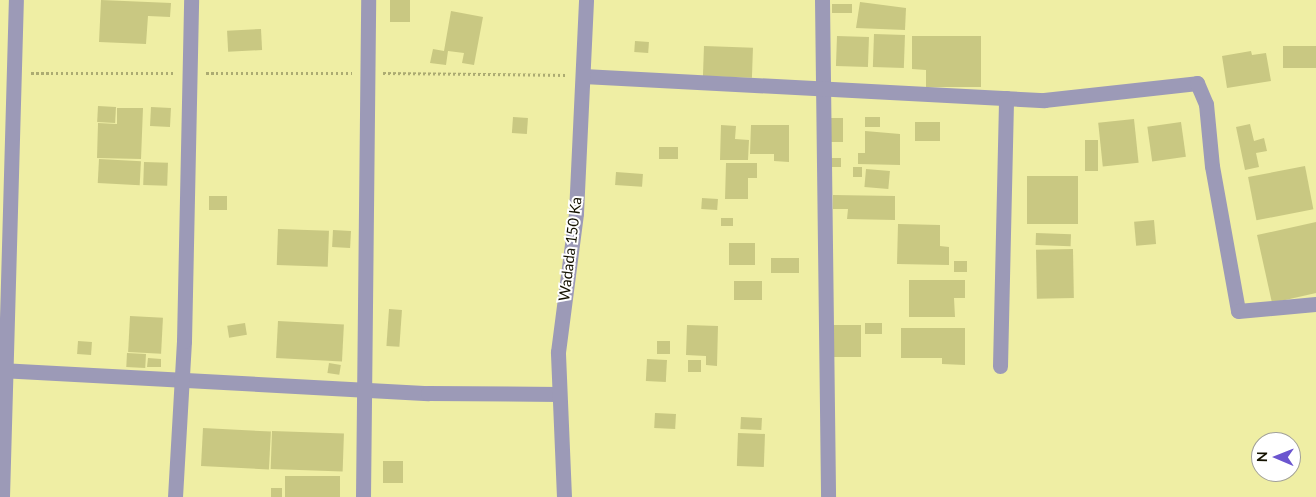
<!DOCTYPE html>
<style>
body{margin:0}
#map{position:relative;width:1316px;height:497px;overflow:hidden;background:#efeea4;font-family:Lato,sans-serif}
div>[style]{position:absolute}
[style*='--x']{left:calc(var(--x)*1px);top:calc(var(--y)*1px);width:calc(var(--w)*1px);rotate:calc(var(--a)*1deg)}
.building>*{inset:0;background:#c9c882;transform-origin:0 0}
.path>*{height:3px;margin-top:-1.5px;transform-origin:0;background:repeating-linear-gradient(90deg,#acab72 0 2.5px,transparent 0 5px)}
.minor>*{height:15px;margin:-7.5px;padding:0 7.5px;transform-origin:7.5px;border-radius:7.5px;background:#9c9ab7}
span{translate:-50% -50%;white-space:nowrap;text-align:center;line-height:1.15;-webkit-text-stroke:4px #fff;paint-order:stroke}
.street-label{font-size:15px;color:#141200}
.north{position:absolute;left:1251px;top:432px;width:50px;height:50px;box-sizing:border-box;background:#fff;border:1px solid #a1a099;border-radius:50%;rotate:271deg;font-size:14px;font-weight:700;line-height:20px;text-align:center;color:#141200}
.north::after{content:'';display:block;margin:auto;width:18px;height:22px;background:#6b55cf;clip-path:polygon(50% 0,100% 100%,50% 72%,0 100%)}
</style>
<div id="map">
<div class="building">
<div style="clip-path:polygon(101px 0,171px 3px,170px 17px,148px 16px,146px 44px,99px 42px)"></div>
<div style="left:390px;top:0;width:20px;height:22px"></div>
<div style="clip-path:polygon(860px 2px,906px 8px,905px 30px,856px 28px)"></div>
<div style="left:832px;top:4px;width:20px;height:9px"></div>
<div style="clip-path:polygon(451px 11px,483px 17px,474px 65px,462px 63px,464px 53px,448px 51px,446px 65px,430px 63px,433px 49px,444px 51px)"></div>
<div style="left:261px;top:29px;width:21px;height:34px;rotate:87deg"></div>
<div style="left:874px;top:34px;width:31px;height:33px;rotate:2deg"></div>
<div style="left:837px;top:36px;width:32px;height:30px;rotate:2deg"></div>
<div style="clip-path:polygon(912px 36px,981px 36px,981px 87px,926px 87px,926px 70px,912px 69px)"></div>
<div style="left:635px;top:41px;width:14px;height:11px;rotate:4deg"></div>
<div style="left:704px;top:46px;width:49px;height:30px;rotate:2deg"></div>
<div style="left:1316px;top:46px;width:22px;height:33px;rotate:90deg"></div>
<div style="clip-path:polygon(1251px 51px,1252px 55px,1266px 53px,1271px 81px,1227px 88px,1222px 56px)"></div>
<div style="left:98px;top:106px;width:18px;height:16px;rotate:3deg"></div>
<div style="left:151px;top:107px;width:20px;height:19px;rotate:3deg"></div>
<div style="clip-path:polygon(117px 108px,143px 108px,141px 159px,97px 158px,98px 123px,117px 124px)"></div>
<div style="left:513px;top:117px;width:15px;height:16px;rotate:4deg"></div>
<div style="left:880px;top:117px;width:10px;height:15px;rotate:90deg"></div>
<div style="left:826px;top:118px;width:17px;height:24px"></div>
<div style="left:1134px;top:119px;width:44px;height:36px;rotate:84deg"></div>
<div style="left:915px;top:122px;width:25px;height:19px"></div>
<div style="left:1181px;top:122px;width:35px;height:34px;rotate:82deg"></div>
<div style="clip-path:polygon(1250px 124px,1254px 141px,1264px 138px,1267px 151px,1256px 153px,1259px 167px,1245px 170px,1236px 127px)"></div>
<div style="clip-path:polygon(721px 125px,736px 126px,735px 139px,749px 140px,748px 160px,720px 160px)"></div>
<div style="clip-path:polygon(751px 125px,789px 125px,789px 162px,774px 161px,774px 154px,750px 154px)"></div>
<div style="clip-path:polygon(865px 131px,900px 134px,900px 165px,858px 164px,858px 153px,865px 153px)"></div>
<div style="left:1085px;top:140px;width:13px;height:31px"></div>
<div style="left:659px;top:147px;width:19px;height:12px"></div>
<div style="left:830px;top:158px;width:11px;height:9px"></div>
<div style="left:99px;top:159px;width:42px;height:24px;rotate:3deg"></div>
<div style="left:144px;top:162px;width:24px;height:23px;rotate:2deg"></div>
<div style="clip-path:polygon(726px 163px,757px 163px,757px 178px,748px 178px,748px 199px,725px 199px)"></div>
<div style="left:1305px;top:166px;width:44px;height:58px;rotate:79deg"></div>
<div style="left:853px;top:167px;width:9px;height:10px"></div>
<div style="left:866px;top:169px;width:24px;height:18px;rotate:5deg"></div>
<div style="left:616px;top:172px;width:27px;height:13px;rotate:4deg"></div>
<div style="left:1027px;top:176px;width:51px;height:48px"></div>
<div style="clip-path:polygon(833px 195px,895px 196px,895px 220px,847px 219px,848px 209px,833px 209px)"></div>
<div style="left:209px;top:196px;width:18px;height:14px"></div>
<div style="left:702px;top:198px;width:16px;height:11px;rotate:4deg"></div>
<div style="left:721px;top:218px;width:12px;height:8px"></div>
<div style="left:1154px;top:220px;width:24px;height:20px;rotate:85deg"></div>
<div style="clip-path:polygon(1316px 222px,1316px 293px,1272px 303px,1257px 235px)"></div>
<div style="clip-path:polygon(898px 224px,940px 225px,940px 246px,949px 247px,949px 265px,897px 264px)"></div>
<div style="left:278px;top:229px;width:51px;height:36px;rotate:2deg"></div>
<div style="left:333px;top:230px;width:18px;height:17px;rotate:3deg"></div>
<div style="left:1036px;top:233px;width:35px;height:12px;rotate:2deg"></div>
<div style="left:729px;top:243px;width:26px;height:22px"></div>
<div style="left:1073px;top:249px;width:49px;height:37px;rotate:89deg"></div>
<div style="left:799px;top:258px;width:15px;height:28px;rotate:90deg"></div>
<div style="left:954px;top:261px;width:13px;height:11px"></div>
<div style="clip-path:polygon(909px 280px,965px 280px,965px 298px,954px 298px,955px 317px,909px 317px)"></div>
<div style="left:734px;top:281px;width:28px;height:19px"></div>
<div style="left:389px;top:309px;width:13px;height:37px;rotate:4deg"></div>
<div style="left:130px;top:316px;width:33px;height:36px;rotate:3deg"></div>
<div style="left:278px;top:321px;width:66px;height:37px;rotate:3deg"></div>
<div style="left:245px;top:323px;width:12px;height:18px;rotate:81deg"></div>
<div style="left:865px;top:323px;width:17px;height:11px"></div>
<div style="clip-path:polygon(687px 325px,718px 326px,717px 366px,706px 365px,706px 356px,686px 355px)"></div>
<div style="left:827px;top:325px;width:34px;height:32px"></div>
<div style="clip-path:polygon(901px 328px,965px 328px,965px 365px,942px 364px,942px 358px,901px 358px)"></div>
<div style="left:78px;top:341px;width:14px;height:13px;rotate:4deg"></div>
<div style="left:657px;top:341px;width:13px;height:13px"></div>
<div style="left:127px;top:353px;width:19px;height:14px;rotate:3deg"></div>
<div style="clip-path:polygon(148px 358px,161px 359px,161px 367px,147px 367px)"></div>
<div style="left:647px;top:359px;width:20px;height:22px;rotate:3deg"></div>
<div style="left:688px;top:360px;width:13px;height:12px"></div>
<div style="left:329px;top:363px;width:12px;height:10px;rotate:9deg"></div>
<div style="left:655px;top:413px;width:21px;height:15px;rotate:3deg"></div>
<div style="left:741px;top:417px;width:21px;height:12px;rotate:3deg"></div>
<div style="left:203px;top:428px;width:68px;height:38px;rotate:3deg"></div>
<div style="left:272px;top:431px;width:72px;height:38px;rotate:2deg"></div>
<div style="left:738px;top:433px;width:27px;height:33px;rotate:2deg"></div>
<div style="left:383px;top:461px;width:20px;height:22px"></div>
<div style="left:285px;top:476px;width:55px;height:21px"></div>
<div style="left:271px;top:488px;width:11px;height:9px"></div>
</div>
<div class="path">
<div style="--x:31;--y:73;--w:143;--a:0"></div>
<div style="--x:206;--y:73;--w:146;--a:0"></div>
<div style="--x:383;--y:73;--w:184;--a:0.6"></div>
</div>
<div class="minor">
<div style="--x:822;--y:0;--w:497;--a:89.3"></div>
<div style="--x:583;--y:76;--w:462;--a:3"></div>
<div style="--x:1044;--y:100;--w:154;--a:-6.3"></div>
<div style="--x:1197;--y:83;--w:23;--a:67"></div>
<div style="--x:1206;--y:104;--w:62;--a:84.5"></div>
<div style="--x:1212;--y:166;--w:147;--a:79.8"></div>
<div style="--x:1238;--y:311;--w:78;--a:-5.1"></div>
<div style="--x:1000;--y:366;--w:268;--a:-88.7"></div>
<div style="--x:0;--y:370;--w:429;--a:3.1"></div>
<div style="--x:428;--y:393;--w:131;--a:0.4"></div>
<div style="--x:2;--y:497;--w:497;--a:-88.4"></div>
<div style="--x:175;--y:497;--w:156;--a:-86.7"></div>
<div style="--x:184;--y:341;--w:341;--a:-88.8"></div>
<div style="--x:363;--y:497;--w:497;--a:-89.4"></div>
<div style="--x:564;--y:497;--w:145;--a:-92.4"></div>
<div style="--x:558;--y:352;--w:140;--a:-82.6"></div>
<div style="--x:576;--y:213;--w:213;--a:-87.3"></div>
</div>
<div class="street-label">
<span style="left:570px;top:249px;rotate:-83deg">Wadada 150 Ka</span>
</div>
<div class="north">N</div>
</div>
